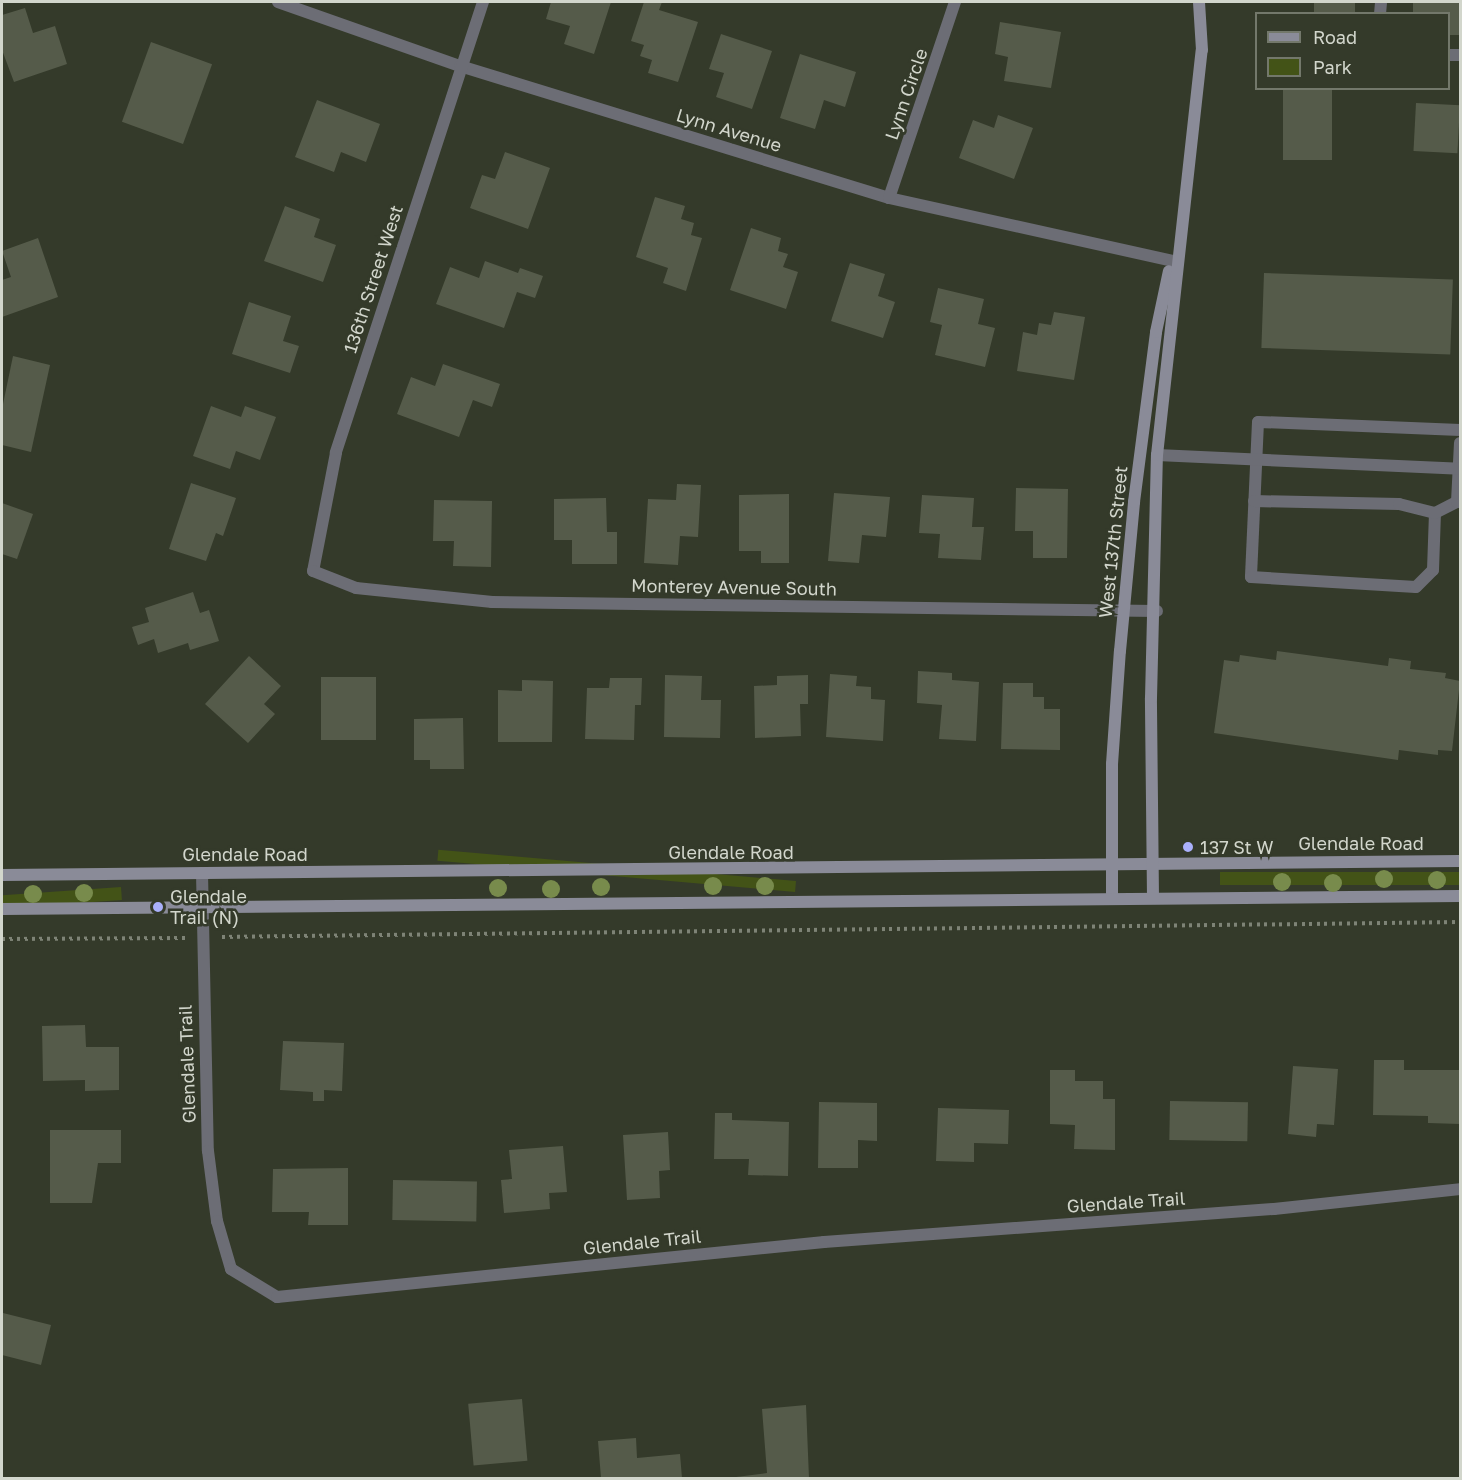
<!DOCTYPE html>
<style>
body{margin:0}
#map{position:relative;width:1462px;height:1480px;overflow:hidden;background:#343a2a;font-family:"Golos Text",sans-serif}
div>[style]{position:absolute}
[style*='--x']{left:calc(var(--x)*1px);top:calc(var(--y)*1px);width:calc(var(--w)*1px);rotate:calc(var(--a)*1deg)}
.green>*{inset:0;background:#435317;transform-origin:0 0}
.building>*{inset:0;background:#555b4a;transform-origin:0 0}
.path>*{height:4px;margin-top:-2px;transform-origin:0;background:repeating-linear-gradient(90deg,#7e8376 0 3px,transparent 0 7.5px)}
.lane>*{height:12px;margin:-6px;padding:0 6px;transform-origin:6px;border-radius:6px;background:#6c6d75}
.street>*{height:12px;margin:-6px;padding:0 6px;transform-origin:6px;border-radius:6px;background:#6c6d75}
.secondary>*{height:12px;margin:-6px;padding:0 6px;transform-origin:6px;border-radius:6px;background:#8a8b98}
.trees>*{width:18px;height:18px;margin:-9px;border-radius:50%;background:#788b4c}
.dots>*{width:16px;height:16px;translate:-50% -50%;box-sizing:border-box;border:3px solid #343a2a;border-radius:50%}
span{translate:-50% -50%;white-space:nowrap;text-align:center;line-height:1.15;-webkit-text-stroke:5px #343a2a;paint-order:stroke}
.street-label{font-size:18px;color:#d2d6cc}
.poi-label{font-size:18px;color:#d2d6cc}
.left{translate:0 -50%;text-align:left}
.frame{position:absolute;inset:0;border:3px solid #d2d6cc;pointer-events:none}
.legend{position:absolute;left:1255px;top:12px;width:195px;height:78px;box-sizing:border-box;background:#343a2a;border:2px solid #73786b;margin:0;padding:8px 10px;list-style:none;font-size:18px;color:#d2d6cc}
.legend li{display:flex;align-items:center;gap:12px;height:30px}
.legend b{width:30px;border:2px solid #73786b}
</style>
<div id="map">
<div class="green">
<div style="left:1460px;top:872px;width:13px;height:240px;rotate:90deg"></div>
<div style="left:796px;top:881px;width:11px;height:359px;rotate:95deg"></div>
<div style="left:121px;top:887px;width:13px;height:119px;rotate:86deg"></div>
</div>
<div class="building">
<div style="clip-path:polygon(551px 2px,611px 2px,594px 54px,564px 44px,570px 26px,546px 19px)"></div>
<div style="clip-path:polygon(644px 2px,662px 2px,659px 10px,698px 22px,678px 82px,648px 73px,652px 60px,640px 56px,644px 45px,631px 41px)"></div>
<div style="left:1314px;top:2px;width:41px;height:12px"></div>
<div style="clip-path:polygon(1413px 2px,1460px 2px,1460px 35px,1448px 35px,1448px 14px,1413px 14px)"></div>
<div style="clip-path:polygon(25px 8px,33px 33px,55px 26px,67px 64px,14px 82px,2px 50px,2px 15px)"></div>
<div style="clip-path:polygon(1000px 22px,1061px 32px,1051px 88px,1004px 81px,1008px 57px,995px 54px)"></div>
<div style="clip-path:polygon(721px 34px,772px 51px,752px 109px,716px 97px,724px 73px,709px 69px)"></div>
<div style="left:151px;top:42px;width:65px;height:85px;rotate:20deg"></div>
<div style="clip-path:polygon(800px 54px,856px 72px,845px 107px,824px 100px,815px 129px,780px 118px)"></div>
<div style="left:1283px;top:88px;width:49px;height:72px"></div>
<div style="clip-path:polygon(317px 100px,380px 124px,366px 162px,341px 152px,334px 172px,295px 157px)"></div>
<div style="left:1416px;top:103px;width:44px;height:48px;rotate:3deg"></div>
<div style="clip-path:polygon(998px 115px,1033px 128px,1014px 179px,959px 158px,973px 120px,994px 128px)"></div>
<div style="clip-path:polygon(505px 152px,550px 168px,528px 229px,470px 208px,482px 175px,495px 179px)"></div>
<div style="clip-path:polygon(655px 197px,685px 206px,681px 219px,694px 223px,691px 235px,702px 238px,686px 291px,663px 283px,668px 268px,636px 257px)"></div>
<div style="clip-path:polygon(285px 206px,320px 219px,314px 237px,336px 245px,323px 282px,264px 261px)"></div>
<div style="clip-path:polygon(751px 228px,781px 238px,778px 251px,788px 254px,783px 267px,798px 272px,786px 309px,730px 290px)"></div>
<div style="clip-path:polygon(38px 238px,58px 297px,2px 317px,2px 280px,11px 277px,2px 251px)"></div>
<div style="clip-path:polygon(485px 261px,518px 273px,520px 268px,543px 276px,535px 298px,517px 292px,504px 328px,436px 304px,450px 267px,479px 278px)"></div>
<div style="clip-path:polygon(850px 263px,885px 274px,878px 296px,895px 302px,883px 338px,831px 321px)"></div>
<div style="left:1264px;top:273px;width:189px;height:75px;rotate:2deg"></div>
<div style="clip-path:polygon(938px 288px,984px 299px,978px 324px,995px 328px,985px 367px,935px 355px,942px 325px,930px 322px)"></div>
<div style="clip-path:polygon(249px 302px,291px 316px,283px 341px,299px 346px,290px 373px,232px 354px)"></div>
<div style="clip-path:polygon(1054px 312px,1085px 317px,1074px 380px,1017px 371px,1023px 332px,1037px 335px,1039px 323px,1051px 325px)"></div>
<div style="clip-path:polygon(13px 356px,50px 365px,31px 452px,2px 445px,2px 409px)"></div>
<div style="clip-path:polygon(443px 364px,500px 384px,492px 407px,473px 400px,459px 437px,397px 414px,411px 377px,435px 386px)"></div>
<div style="clip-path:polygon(211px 406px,241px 417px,245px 406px,276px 417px,260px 460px,236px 451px,230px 469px,193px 456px)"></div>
<div style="clip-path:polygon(191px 483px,236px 498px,223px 536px,216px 533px,206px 561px,169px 549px)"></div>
<div style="clip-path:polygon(677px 484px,701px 485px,698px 537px,680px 536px,678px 565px,644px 563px,648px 499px,676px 500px)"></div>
<div style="clip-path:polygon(1016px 488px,1068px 489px,1067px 558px,1033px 558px,1033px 531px,1015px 531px)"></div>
<div style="clip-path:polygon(834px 493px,890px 497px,886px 537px,862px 535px,859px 563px,828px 561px)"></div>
<div style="clip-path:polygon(789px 494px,789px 563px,761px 563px,761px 551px,739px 551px,739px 495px)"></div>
<div style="clip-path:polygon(922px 495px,974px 498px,972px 527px,984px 527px,981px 560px,938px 558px,940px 534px,919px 533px)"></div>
<div style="clip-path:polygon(606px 498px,607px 532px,617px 532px,617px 564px,572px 564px,572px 540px,554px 540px,554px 499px)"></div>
<div style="clip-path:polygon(434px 500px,492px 501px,491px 567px,453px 566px,454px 541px,433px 541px)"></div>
<div style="clip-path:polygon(2px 503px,33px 514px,17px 559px,2px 554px)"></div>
<div style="clip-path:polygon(193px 592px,200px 613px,209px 610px,219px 641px,190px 650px,188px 643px,158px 653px,154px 639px,138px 645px,132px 627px,149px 622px,145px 608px)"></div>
<div style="clip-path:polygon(1277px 651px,1388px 666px,1389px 658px,1411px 661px,1410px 669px,1446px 673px,1445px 678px,1460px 681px,1452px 751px,1438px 750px,1438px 755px,1399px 750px,1398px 760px,1214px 733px,1224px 660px,1239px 662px,1240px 655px,1276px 660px)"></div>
<div style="clip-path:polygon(249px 656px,281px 686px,264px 704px,275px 714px,248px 743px,205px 704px)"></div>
<div style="clip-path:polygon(918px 671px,952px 673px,952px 680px,979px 682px,976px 741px,939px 739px,942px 705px,917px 703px)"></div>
<div style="clip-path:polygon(830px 674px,857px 676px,856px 686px,871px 687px,871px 699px,885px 700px,883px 741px,826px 737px)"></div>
<div style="clip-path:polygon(665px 675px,702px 676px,701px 700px,721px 700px,720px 738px,664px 737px)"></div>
<div style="clip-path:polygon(808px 675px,808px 704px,800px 704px,801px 736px,755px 738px,754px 686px,777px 685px,777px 676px)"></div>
<div style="left:321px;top:677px;width:55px;height:63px"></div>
<div style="clip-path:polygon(610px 678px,642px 678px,641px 705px,635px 705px,634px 740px,585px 739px,587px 688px,609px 688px)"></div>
<div style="clip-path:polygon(522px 680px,553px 681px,552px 742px,498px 742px,498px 690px,522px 691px)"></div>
<div style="clip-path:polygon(1003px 683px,1033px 683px,1033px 697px,1044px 697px,1044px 709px,1060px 709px,1060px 750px,1001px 749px)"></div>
<div style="clip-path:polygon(463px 718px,464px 769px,430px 769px,430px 760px,414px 760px,414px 719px)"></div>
<div style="clip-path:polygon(85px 1025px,86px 1047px,119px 1047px,119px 1090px,85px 1091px,85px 1080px,43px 1081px,42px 1026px)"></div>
<div style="clip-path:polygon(283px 1041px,344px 1043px,342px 1091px,324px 1090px,324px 1101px,313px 1101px,313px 1092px,280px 1090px)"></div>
<div style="clip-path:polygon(1374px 1060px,1404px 1060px,1404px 1070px,1460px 1070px,1460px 1124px,1428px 1123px,1428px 1116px,1373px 1115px)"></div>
<div style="clip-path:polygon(1293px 1066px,1338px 1069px,1334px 1125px,1317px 1124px,1316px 1137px,1288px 1134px)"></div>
<div style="clip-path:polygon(1050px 1070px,1075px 1070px,1075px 1081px,1103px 1081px,1103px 1099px,1115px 1099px,1115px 1150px,1074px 1149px,1075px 1125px,1050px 1124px)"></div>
<div style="left:1170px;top:1101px;width:78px;height:39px;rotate:1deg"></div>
<div style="clip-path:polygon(819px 1102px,877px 1103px,877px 1141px,858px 1140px,858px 1168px,818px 1168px)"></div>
<div style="clip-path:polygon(938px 1108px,1009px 1110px,1008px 1144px,974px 1143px,974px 1162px,936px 1161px)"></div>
<div style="clip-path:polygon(715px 1113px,732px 1113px,732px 1120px,789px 1122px,788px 1176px,748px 1175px,749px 1159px,714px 1159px)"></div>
<div style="clip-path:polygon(50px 1130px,121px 1130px,121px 1163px,98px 1163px,92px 1203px,50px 1203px)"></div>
<div style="clip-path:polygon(668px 1132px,670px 1170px,659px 1171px,660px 1198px,627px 1200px,623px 1135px)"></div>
<div style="clip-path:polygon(563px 1146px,567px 1192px,549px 1193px,550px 1209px,504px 1213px,501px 1180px,512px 1179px,509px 1150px)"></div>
<div style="clip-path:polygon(348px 1168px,348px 1225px,308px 1225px,309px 1212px,272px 1212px,273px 1169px)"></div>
<div style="left:393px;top:1180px;width:84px;height:40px;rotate:1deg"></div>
<div style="clip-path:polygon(3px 1313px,51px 1325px,41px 1365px,2px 1355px)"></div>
<div style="left:522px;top:1399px;width:62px;height:54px;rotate:85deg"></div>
<div style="clip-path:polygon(806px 1405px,809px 1478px,728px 1478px,767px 1473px,762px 1409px)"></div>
<div style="clip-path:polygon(636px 1438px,637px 1458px,680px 1454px,682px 1478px,601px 1478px,598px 1441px)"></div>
</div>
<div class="path">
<div style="--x:222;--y:937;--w:1238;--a:-0.69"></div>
<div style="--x:2;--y:939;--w:183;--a:-0.3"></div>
</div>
<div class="lane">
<div style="--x:1380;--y:14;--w:12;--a:-85"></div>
<div style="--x:1448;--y:55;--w:12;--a:0"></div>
<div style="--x:1460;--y:430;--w:202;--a:-177.7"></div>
<div style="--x:1258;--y:422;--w:155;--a:92.6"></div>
<div style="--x:1251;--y:577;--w:165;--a:3.5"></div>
<div style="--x:1416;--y:587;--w:24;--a:-45"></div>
<div style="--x:1433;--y:570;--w:57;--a:-88"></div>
<div style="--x:1435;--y:513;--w:25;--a:-27"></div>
<div style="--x:1457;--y:502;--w:59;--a:-87.1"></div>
<div style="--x:1157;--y:455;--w:303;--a:2.6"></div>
<div style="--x:1254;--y:501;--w:145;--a:1.2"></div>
<div style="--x:1399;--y:504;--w:37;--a:14"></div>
</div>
<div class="street">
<div style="--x:278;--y:2;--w:193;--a:19.4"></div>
<div style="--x:460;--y:66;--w:449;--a:17.1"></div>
<div style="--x:889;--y:198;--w:295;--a:12.5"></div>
<div style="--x:483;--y:2;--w:474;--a:108.1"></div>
<div style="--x:336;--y:453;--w:120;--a:101"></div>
<div style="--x:313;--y:571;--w:46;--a:21.6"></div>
<div style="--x:356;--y:588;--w:137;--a:5.9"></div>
<div style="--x:492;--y:602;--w:665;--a:0.78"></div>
<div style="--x:889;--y:198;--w:207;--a:-71.4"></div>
<div style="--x:202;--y:873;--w:278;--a:88.8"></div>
<div style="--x:208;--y:1151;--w:71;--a:82.7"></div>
<div style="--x:217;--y:1221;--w:50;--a:73.7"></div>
<div style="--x:231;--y:1269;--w:54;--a:31.3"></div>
<div style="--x:277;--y:1297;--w:550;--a:-5.74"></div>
<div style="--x:824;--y:1242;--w:451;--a:-4.2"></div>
<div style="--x:1274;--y:1209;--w:187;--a:-6.1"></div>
</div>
<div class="secondary">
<div style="--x:2;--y:875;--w:1458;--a:-0.55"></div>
<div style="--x:1112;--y:898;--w:134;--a:-90"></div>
<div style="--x:1112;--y:764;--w:113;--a:-86"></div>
<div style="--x:1120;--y:651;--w:150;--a:-84.6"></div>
<div style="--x:1134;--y:502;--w:171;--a:-82.6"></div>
<div style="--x:1156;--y:332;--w:62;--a:-78"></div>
<div style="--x:1153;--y:898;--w:200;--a:-90.6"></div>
<div style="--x:1151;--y:698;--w:243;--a:-88.6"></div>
<div style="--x:1157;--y:455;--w:407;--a:-83.7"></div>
<div style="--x:1202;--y:50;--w:48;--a:-93.6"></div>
<div style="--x:2;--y:909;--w:1458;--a:-0.51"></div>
</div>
<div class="trees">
<div style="left:1384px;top:879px"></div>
<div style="left:1437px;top:880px"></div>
<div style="left:1282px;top:882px"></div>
<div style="left:1333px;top:883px"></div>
<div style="left:713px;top:886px"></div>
<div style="left:765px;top:886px"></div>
<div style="left:601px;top:887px"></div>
<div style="left:498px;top:888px"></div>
<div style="left:551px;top:889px"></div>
<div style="left:84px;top:893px"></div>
<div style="left:33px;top:894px"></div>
</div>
<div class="dots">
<div style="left:1188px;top:847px;background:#aab0fb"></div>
<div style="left:158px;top:907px;background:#aab0fb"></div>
</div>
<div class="street-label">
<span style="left:906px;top:94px;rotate:-71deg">Lynn Circle</span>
<span style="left:729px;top:130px;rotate:17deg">Lynn Avenue</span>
<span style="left:373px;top:279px;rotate:-72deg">136th Street West</span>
<span style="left:1113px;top:542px;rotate:-84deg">West 137th Street</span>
<span style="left:734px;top:587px;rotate:1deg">Monterey Avenue South</span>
<span style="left:1361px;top:843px">Glendale Road</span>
<span style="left:731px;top:852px">Glendale Road</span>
<span style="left:245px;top:854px">Glendale Road</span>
<span style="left:187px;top:1064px;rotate:-92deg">Glendale Trail</span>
<span style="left:1126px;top:1202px;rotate:-4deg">Glendale Trail</span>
<span style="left:642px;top:1242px;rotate:-6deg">Glendale Trail</span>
</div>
<div class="poi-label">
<span class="left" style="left:1200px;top:847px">137 St W</span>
<span class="left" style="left:170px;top:907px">Glendale<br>Trail (N)</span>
</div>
<div class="frame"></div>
<ul class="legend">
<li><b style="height:8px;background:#8a8b98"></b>Road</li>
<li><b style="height:16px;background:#435317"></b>Park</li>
</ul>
</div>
